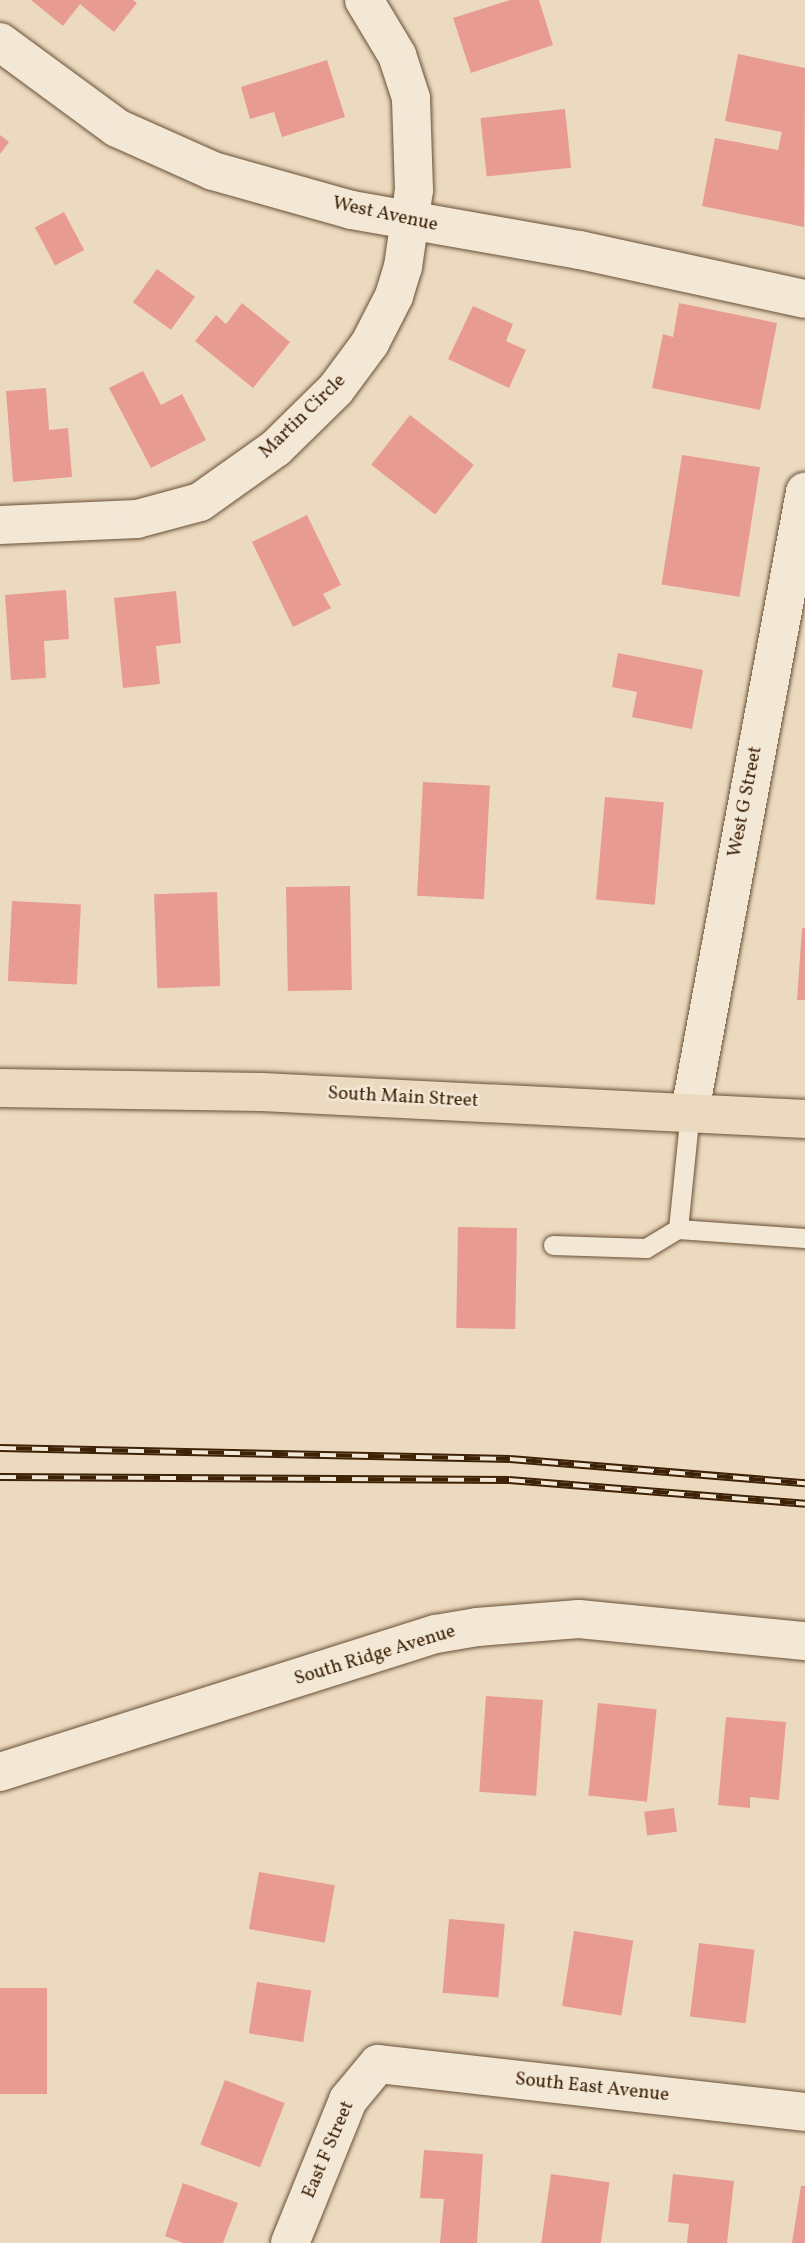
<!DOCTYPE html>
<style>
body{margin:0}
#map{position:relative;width:805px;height:2243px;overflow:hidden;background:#ecdac0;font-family:Vollkorn,serif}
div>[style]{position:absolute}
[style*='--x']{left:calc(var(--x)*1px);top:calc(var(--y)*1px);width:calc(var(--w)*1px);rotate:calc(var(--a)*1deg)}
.building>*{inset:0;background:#e89b90;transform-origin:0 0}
.roads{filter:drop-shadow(0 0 2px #695034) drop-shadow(0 0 2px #695034)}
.service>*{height:19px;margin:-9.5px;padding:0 9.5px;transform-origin:9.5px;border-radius:9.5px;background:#f3e7d6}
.minor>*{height:38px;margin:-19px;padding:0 19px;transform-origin:19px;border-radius:19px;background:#f3e7d6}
.tertiary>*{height:38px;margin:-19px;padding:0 19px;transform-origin:19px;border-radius:19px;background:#f3e7d6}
.primary>*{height:38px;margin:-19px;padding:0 19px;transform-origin:19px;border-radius:19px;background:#ecdac0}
.rail>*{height:8px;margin-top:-4px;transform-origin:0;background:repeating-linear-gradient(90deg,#f3e7d6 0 16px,#3d2206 0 32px);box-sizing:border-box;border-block:2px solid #3d2206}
span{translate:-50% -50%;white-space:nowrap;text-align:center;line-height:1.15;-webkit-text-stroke:5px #f3e7d6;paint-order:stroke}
.street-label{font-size:19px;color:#3d2206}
</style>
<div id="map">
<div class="building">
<div style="clip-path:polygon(31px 0,133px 0,137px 3px,114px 32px,80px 4px,63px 26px)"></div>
<div style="clip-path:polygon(510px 0,539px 0,553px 45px,471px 73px,453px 18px)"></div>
<div style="clip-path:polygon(738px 54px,805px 68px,804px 227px,702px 206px,715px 138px,778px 150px,782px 132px,725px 121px)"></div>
<div style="clip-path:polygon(327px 60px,345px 117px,282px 137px,274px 112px,250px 119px,241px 87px)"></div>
<div style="left:565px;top:109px;width:59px;height:85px;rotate:84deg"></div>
<div style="clip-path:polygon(0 135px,9px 142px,0 154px)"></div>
<div style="left:64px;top:212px;width:43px;height:33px;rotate:62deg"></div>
<div style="left:157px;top:269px;width:47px;height:41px;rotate:36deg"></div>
<div style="clip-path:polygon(242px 303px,290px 342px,253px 388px,195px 341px,216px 315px,226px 324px)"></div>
<div style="clip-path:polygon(679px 303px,777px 323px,760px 410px,652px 388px,663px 334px,673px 337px)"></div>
<div style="clip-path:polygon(473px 306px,513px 324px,506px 341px,526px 350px,509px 388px,448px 359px)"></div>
<div style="clip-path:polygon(143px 371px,161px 405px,182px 394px,206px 440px,151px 468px,109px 388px)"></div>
<div style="clip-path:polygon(46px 388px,49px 430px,68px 428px,72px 477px,13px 482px,6px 391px)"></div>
<div style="left:410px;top:415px;width:81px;height:63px;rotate:38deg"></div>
<div style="left:682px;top:455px;width:79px;height:131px;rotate:9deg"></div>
<div style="clip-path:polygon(307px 515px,341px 585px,323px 594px,331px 608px,293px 627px,252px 542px)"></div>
<div style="clip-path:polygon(66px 590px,69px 639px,44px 641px,46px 678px,11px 680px,5px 595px)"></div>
<div style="clip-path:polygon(176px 591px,181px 643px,156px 646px,160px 684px,123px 688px,114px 598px)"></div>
<div style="clip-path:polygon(618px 653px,703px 670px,692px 729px,632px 717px,637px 692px,612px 687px)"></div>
<div style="left:423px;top:782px;width:67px;height:114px;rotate:3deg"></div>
<div style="left:605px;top:797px;width:59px;height:103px;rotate:5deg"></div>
<div style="left:350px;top:886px;width:104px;height:64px;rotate:89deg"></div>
<div style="left:217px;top:892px;width:94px;height:63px;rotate:88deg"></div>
<div style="left:12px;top:901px;width:69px;height:80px;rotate:3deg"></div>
<div style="clip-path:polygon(802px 928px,805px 928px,805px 1000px,797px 1000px)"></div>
<div style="left:458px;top:1227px;width:59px;height:101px;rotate:1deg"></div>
<div style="left:486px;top:1696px;width:57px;height:96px;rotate:4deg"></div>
<div style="left:598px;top:1703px;width:59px;height:93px;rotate:6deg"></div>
<div style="clip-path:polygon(726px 1717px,786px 1722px,779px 1800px,750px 1797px,750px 1808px,718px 1805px)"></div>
<div style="left:674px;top:1808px;width:24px;height:30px;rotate:83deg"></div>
<div style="left:259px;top:1872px;width:77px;height:58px;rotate:10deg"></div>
<div style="left:449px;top:1919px;width:56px;height:74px;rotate:5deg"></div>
<div style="left:574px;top:1931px;width:60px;height:76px;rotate:9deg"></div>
<div style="left:699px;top:1943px;width:56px;height:74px;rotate:7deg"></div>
<div style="left:257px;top:1982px;width:55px;height:52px;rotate:9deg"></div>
<div style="left:0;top:1988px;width:47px;height:106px"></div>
<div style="left:225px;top:2080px;width:64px;height:69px;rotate:21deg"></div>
<div style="clip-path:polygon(424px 2150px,483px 2154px,477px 2243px,440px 2243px,444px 2199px,420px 2198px)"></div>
<div style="left:551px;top:2174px;width:59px;height:70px;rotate:8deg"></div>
<div style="clip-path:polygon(673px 2174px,734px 2181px,727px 2243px,687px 2243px,689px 2224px,668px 2222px)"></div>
<div style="clip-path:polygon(183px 2183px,238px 2203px,223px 2243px,183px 2243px,165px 2236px)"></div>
<div style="clip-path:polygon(801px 2186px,805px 2186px,805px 2243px,792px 2243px)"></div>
</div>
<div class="roads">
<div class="service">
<div style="--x:678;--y:1229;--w:119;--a:-84.2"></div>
<div style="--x:553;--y:1245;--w:93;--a:1.8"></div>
<div style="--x:646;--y:1248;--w:37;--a:-31"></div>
<div style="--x:678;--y:1229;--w:127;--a:4.1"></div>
</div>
<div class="minor">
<div style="--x:0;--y:42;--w:145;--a:36.3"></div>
<div style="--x:117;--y:128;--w:105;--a:24.1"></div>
<div style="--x:213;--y:171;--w:144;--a:15.7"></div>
<div style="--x:352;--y:210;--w:231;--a:10"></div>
<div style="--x:580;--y:250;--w:230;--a:12.3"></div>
<div style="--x:0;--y:525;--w:137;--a:-2.5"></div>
<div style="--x:137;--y:519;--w:65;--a:-15.1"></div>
<div style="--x:200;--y:502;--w:93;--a:-35.4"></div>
<div style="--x:276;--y:448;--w:84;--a:-44.5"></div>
<div style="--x:336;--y:389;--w:57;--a:-53.5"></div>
<div style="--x:370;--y:343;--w:53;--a:-62.9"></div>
<div style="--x:394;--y:296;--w:30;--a:-73"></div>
<div style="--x:403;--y:267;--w:78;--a:-81.9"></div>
<div style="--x:414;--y:190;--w:92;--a:-91.9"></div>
<div style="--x:411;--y:98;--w:45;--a:-108"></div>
<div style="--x:397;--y:55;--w:64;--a:-121"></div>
<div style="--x:690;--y:1111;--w:630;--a:-79.48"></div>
<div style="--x:290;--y:2243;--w:154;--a:-67.9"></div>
<div style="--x:348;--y:2100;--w:47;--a:-50.2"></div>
<div style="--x:378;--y:2064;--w:430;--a:6.4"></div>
</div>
<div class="tertiary">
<div style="--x:0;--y:1772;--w:457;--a:-17.6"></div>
<div style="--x:436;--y:1634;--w:42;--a:-9.7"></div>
<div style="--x:477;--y:1627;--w:102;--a:-4.5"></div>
<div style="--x:579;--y:1619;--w:227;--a:5.6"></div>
</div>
<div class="primary">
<div style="--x:0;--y:1088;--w:262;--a:0.9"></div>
<div style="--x:262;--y:1092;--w:544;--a:2.85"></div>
</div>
</div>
<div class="rail">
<div style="--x:0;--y:1448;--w:510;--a:1.24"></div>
<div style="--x:510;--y:1459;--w:296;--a:4.7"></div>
<div style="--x:0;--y:1477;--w:509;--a:0.34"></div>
<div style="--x:509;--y:1480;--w:297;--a:4.6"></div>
</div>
<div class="street-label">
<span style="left:385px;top:215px;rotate:12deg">West Avenue</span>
<span style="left:303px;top:417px;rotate:-44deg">Martin Circle</span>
<span style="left:746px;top:802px;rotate:-79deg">West G Street</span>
<span style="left:403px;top:1098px;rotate:3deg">South Main Street</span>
<span style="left:375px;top:1656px;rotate:-17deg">South Ridge Avenue</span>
<span style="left:592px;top:2088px;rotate:6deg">South East Avenue</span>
<span style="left:329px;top:2150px;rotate:-67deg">East F Street</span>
</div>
</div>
